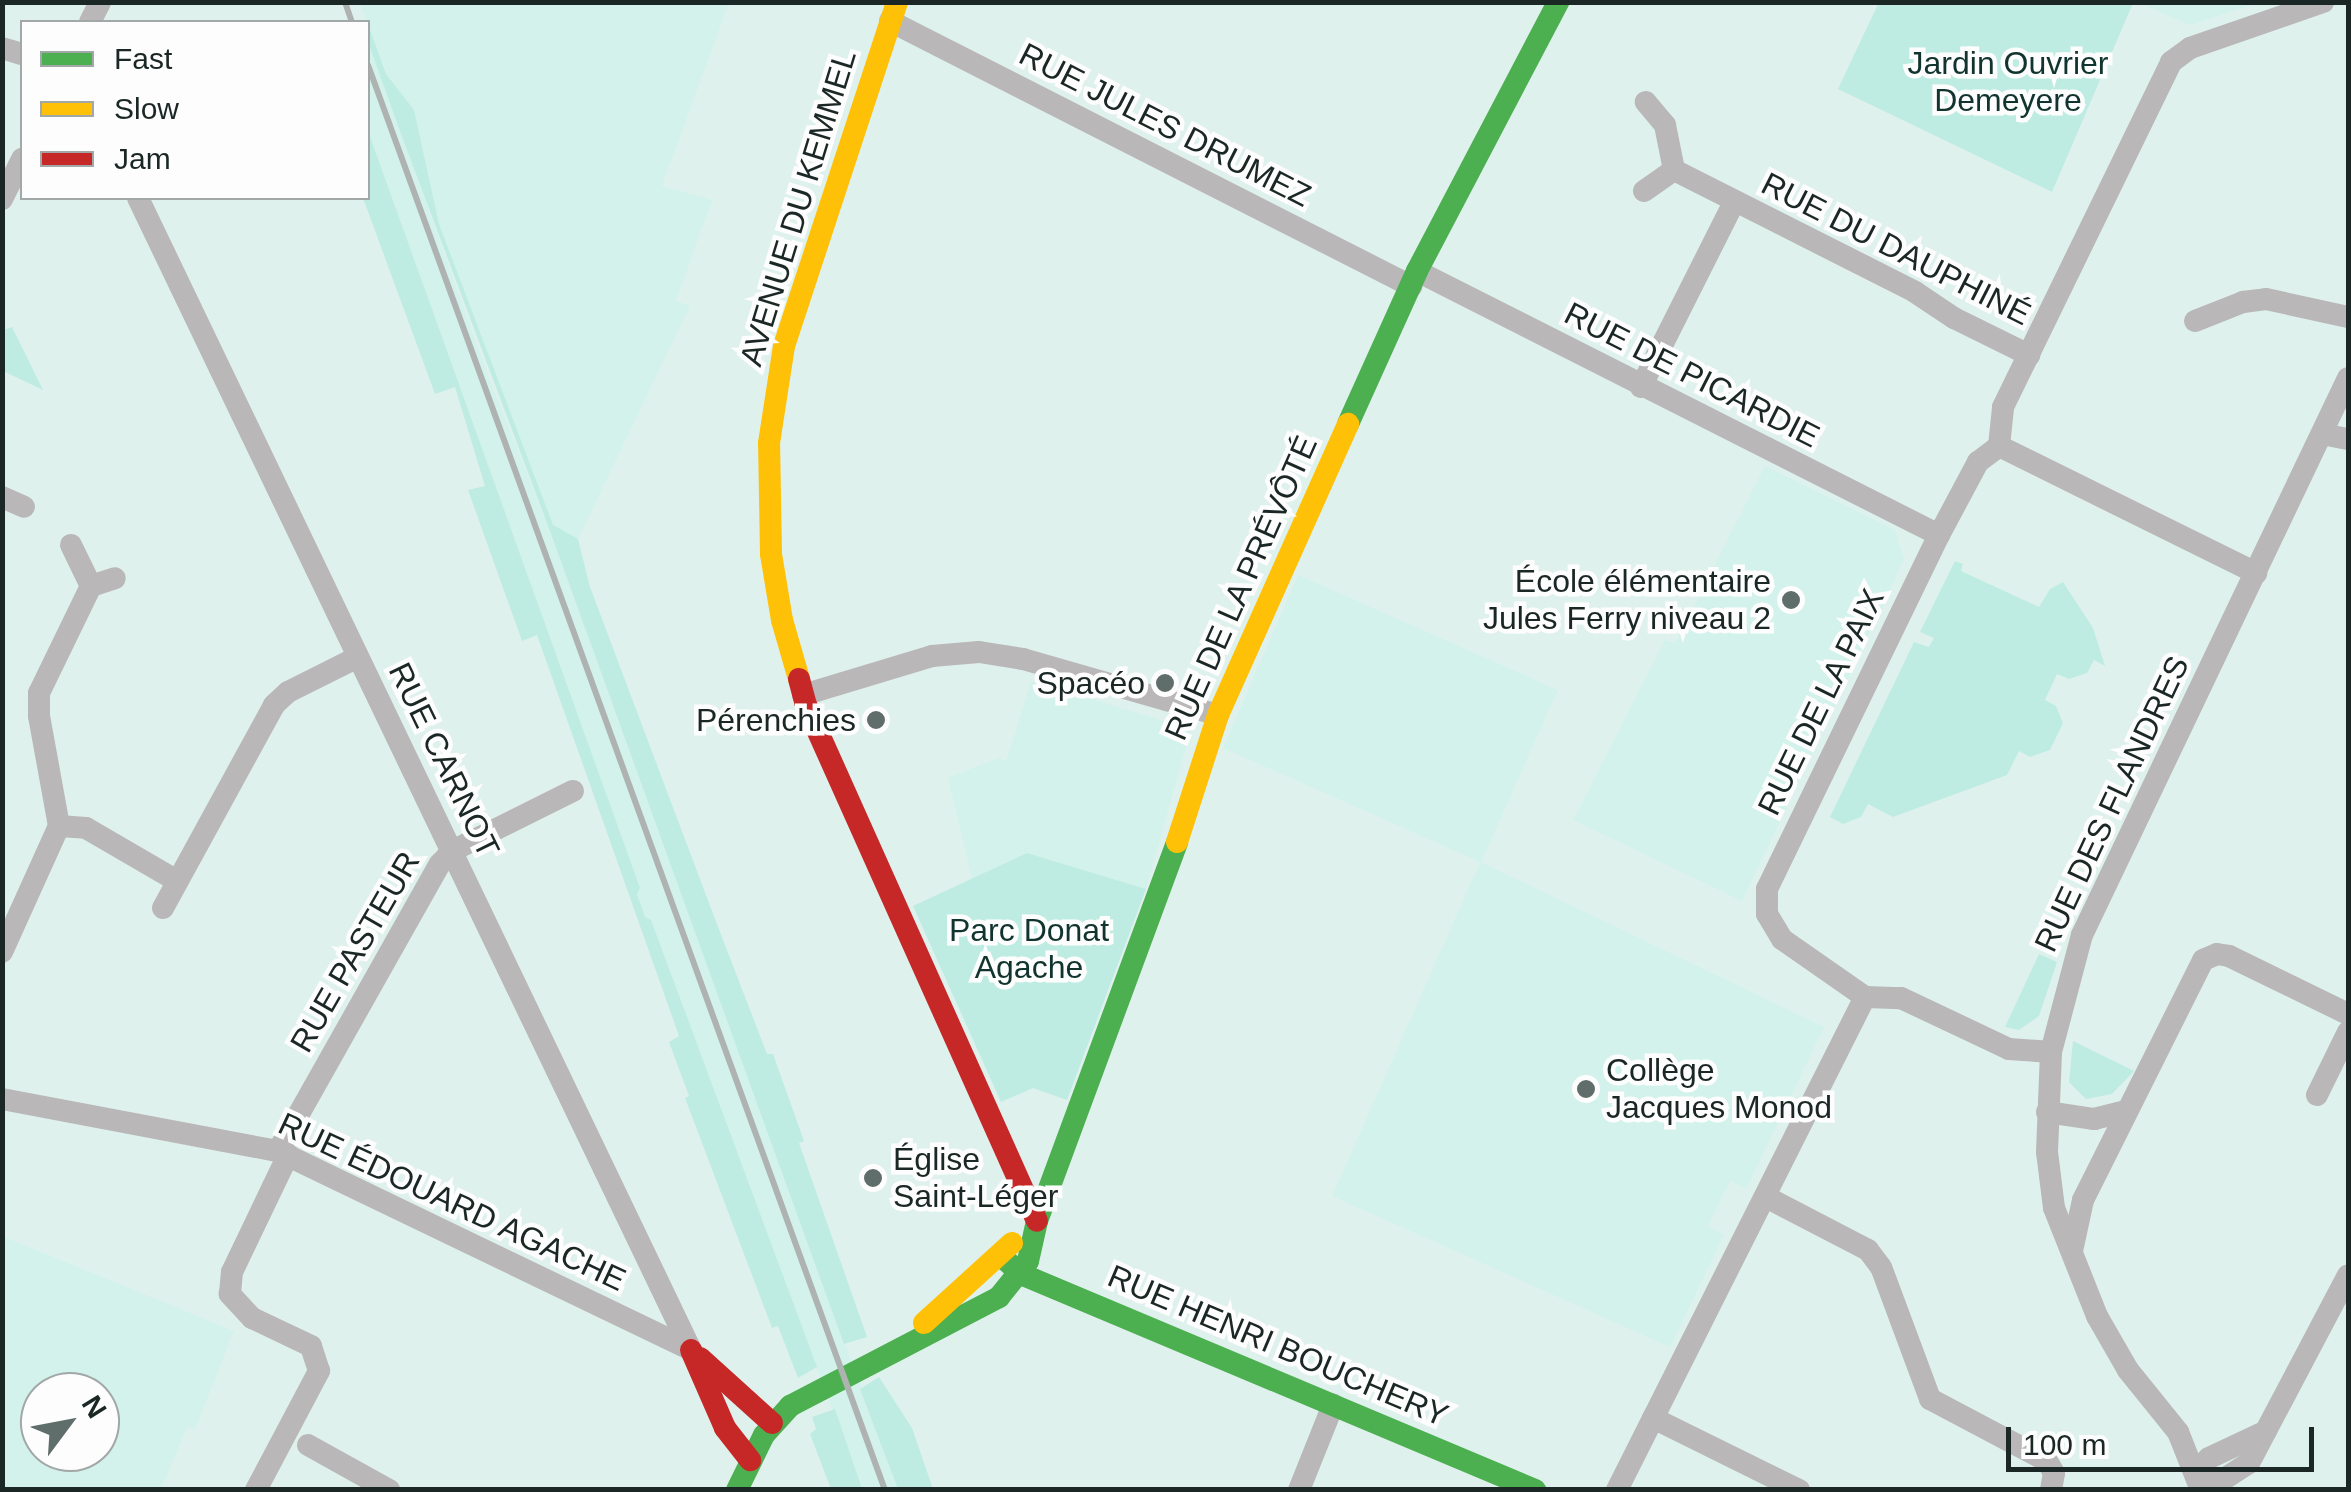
<!DOCTYPE html>
<meta charset="utf-8">
<style>
body{margin:0}
#map{position:relative;width:2351px;height:1492px;overflow:hidden;background:#dff1ed;font-family:Helvetica,sans-serif}
div>[style]{position:absolute}
[style*='--x']{left:calc(var(--x)*1px);top:calc(var(--y)*1px);width:calc(var(--w)*1px);rotate:calc(var(--a)*1deg)}
.built>*{inset:0;background:#d2f2eb}
.green>*{inset:0;background:#beece2}
.street>*{height:22px;margin:-11px;padding:0 11px;transform-origin:11px;border-radius:11px;background:#b9b7b8}
.fast>*{height:22px;margin:-11px;padding:0 11px;transform-origin:11px;border-radius:11px;background:#4caf50}
.slow>*{height:22px;margin:-11px;padding:0 11px;transform-origin:11px;border-radius:11px;background:#ffc107}
.jam>*{height:22px;margin:-11px;padding:0 11px;transform-origin:11px;border-radius:11px;background:#c62828}
.rail>*{height:6px;margin:-3px;padding:0 3px;transform-origin:3px;border-radius:3px;background:#aeb3b2}
.dots>*{width:28px;height:28px;translate:-50% -50%;box-sizing:border-box;border:5px solid #fdfdfd;border-radius:50%}
span{translate:-50% -50%;white-space:nowrap;text-align:center;line-height:1.15;-webkit-text-stroke:9px #fdfdfd;paint-order:stroke}
.park-label{font-size:32px;color:#11342e}
.street-label{font-size:32px;color:#1a2725}
.poi-label{font-size:32px;color:#1a2725}
.right{translate:-100% -50%;text-align:right}
.left{translate:0 -50%;text-align:left}
.frame{position:absolute;inset:0;border:5px solid #1a2725;pointer-events:none}
.legend{position:absolute;left:20px;top:20px;width:350px;height:180px;box-sizing:border-box;background:#fdfdfd;border:2px solid #a2a7a7;margin:0;padding:12px 18px;list-style:none;font-size:30px;color:#1a2725}
.legend li{display:flex;align-items:center;gap:20px;height:50px}
.legend b{width:50px;border:2px solid #a2a7a7}
.north{position:absolute;left:20px;top:1372px;width:100px;height:100px;box-sizing:border-box;background:#fdfdfd;border:2px solid #a2a7a7;border-radius:50%;rotate:58deg;font-size:28px;font-weight:700;line-height:40px;text-align:center;color:#1a2725}
.north::after{content:'';display:block;margin:auto;width:35px;height:45px;background:#5f6e6b;clip-path:polygon(50% 0,100% 100%,50% 72%,0 100%)}
.scale{position:absolute;left:2006px;top:1427px;width:308px;height:45px;box-sizing:border-box;border:5px solid #1a2725;border-top:0;padding-left:12px;font-size:30px;line-height:35px;white-space:nowrap;color:#1a2725;-webkit-text-stroke:8px #fdfdfd;paint-order:stroke}
</style>
<div id="map">
<div class="built">
<div style="clip-path:polygon(360px 3px,729px 3px,662px 186px,712px 200px,676px 301px,690px 306px,578px 539px,553px 526px,439px 224px,414px 110px,386px 74px)"></div>
<div style="clip-path:polygon(2138px 3px,2257px 3px,2190px 25px)"></div>
<div style="clip-path:polygon(368px 42px,489px 378px,550px 531px,898px 1489px,862px 1489px,651px 920px,645px 917px,637px 893px,640px 888px,368px 131px)"></div>
<div style="clip-path:polygon(1765px 466px,1895px 530px,1904px 560px,1742px 901px,1573px 820px,1665px 640px,1675px 643px)"></div>
<div style="clip-path:polygon(1298px 575px,1558px 690px,1481px 862px,1824px 1027px,1747px 1188px,1730px 1181px,1708px 1226px,1724px 1235px,1670px 1347px,1332px 1196px,1480px 862px,1223px 748px)"></div>
<div style="clip-path:polygon(1031px 681px,1191px 729px,1146px 889px,1027px 853px,972px 879px,948px 778px,998px 758px,1006px 761px)"></div>
<div style="clip-path:polygon(evenodd,2px 1236px,234px 1331px,195px 1429px,187px 1427px,161px 1489px,3px 1489px,2px 1236px,100px 1392px,100px 1452px,40px 1452px,40px 1392px,100px 1392px)"></div>
</div>
<div class="green">
<div style="clip-path:polygon(1879px 2px,2133px 3px,2052px 192px,1838px 89px)"></div>
<div style="clip-path:polygon(368px 24px,386px 74px,414px 110px,439px 224px,553px 525px,578px 539px,590px 587px,715px 919px,767px 1054px,773px 1054px,804px 1141px,799px 1143px,867px 1337px,844px 1344px,550px 531px,401px 134px,368px 42px)"></div>
<div style="clip-path:polygon(368px 131px,640px 888px,637px 894px,645px 917px,651px 920px,817px 1367px,798px 1378px,778px 1326px,772px 1328px,685px 1098px,689px 1096px,669px 1042px,679px 1036px,537px 635px,522px 641px,468px 490px,485px 486px,455px 387px,435px 394px,363px 198px,368px 198px)"></div>
<div style="clip-path:polygon(12px 327px,43px 390px,3px 371px,3px 330px)"></div>
<div style="clip-path:polygon(1955px 561px,1963px 564px,1961px 571px,2039px 607px,2050px 589px,2063px 582px,2093px 628px,2105px 666px,2094px 660px,2087px 673px,2069px 679px,2057px 674px,2045px 700px,2056px 706px,2063px 723px,2050px 750px,2030px 757px,2019px 751px,2007px 775px,1893px 817px,1868px 804px,1861px 817px,1843px 824px,1830px 817px,1914px 642px,1929px 647px,1934px 638px,1920px 632px)"></div>
<div style="clip-path:polygon(1027px 853px,1146px 889px,1067px 1100px,1033px 1088px,1001px 1102px,913px 906px)"></div>
<div style="clip-path:polygon(2039px 954px,2057px 962px,2039px 1016px,2019px 1030px,2005px 1027px)"></div>
<div style="clip-path:polygon(2073px 1041px,2134px 1071px,2112px 1094px,2086px 1099px,2069px 1082px)"></div>
<div style="clip-path:polygon(879px 1377px,912px 1428px,933px 1489px,898px 1489px,860px 1389px)"></div>
<div style="clip-path:polygon(835px 1409px,862px 1489px,831px 1489px,810px 1434px,816px 1429px,812px 1417px)"></div>
</div>
<div class="street">
<div style="--x:890;--y:21;--w:585;--a:26.96"></div>
<div style="--x:90;--y:22;--w:22;--a:-63"></div>
<div style="--x:2;--y:48;--w:21;--a:17"></div>
<div style="--x:1674;--y:170;--w:270;--a:26.8"></div>
<div style="--x:1915;--y:292;--w:47;--a:33.7"></div>
<div style="--x:1954;--y:318;--w:84;--a:26.3"></div>
<div style="--x:1644;--y:191;--w:37;--a:-35"></div>
<div style="--x:1674;--y:170;--w:46;--a:-101.3"></div>
<div style="--x:1665;--y:125;--w:30;--a:-130"></div>
<div style="--x:138;--y:198;--w:1278;--a:64.36"></div>
<div style="--x:2;--y:199;--w:45;--a:-63.4"></div>
<div style="--x:1417;--y:271;--w:585;--a:26.83"></div>
<div style="--x:2195;--y:321;--w:52;--a:-21.6"></div>
<div style="--x:2243;--y:302;--w:23;--a:-7"></div>
<div style="--x:2266;--y:299;--w:84;--a:12.4"></div>
<div style="--x:1641;--y:387;--w:207;--a:-63.3"></div>
<div style="--x:2322;--y:434;--w:26;--a:11"></div>
<div style="--x:1999;--y:446;--w:39;--a:-84"></div>
<div style="--x:2003;--y:407;--w:384;--a:-64"></div>
<div style="--x:2171;--y:62;--w:24;--a:-36"></div>
<div style="--x:2190;--y:48;--w:141;--a:-19.1"></div>
<div style="--x:1999;--y:446;--w:287;--a:26.3"></div>
<div style="--x:2;--y:497;--w:24;--a:24"></div>
<div style="--x:71;--y:545;--w:46;--a:64"></div>
<div style="--x:91;--y:586;--w:25;--a:-18"></div>
<div style="--x:803;--y:695;--w:135;--a:-16.8"></div>
<div style="--x:932;--y:656;--w:47;--a:-4.9"></div>
<div style="--x:979;--y:652;--w:45;--a:9"></div>
<div style="--x:1023;--y:659;--w:203;--a:16"></div>
<div style="--x:59;--y:826;--w:27;--a:4"></div>
<div style="--x:86;--y:828;--w:105;--a:30.2"></div>
<div style="--x:163;--y:908;--w:231;--a:-61.3"></div>
<div style="--x:274;--y:705;--w:19;--a:-43"></div>
<div style="--x:288;--y:692;--w:78;--a:-26.6"></div>
<div style="--x:2;--y:952;--w:138;--a:-65.7"></div>
<div style="--x:59;--y:826;--w:112;--a:-100.3"></div>
<div style="--x:39;--y:716;--w:23;--a:-90"></div>
<div style="--x:39;--y:693;--w:119;--a:-64.1"></div>
<div style="--x:1865;--y:997;--w:101;--a:-145.1"></div>
<div style="--x:1782;--y:939;--w:29;--a:-121"></div>
<div style="--x:1767;--y:914;--w:25;--a:-90"></div>
<div style="--x:1767;--y:889;--w:394;--a:-64.1"></div>
<div style="--x:1939;--y:535;--w:83;--a:-61.9"></div>
<div style="--x:1978;--y:462;--w:26;--a:-37"></div>
<div style="--x:1865;--y:997;--w:36;--a:2"></div>
<div style="--x:1901;--y:998;--w:119;--a:25.3"></div>
<div style="--x:2009;--y:1049;--w:42;--a:4.1"></div>
<div style="--x:2317;--y:1095;--w:70;--a:-63.8"></div>
<div style="--x:2;--y:1099;--w:281;--a:10.7"></div>
<div style="--x:278;--y:1151;--w:458;--a:25.7"></div>
<div style="--x:2047;--y:1112;--w:48;--a:8.5"></div>
<div style="--x:2094;--y:1119;--w:34;--a:-14"></div>
<div style="--x:278;--y:1151;--w:330;--a:-60.6"></div>
<div style="--x:440;--y:864;--w:18;--a:-47"></div>
<div style="--x:452;--y:851;--w:135;--a:-26.4"></div>
<div style="--x:1766;--y:1197;--w:115;--a:27.5"></div>
<div style="--x:1868;--y:1250;--w:21;--a:53"></div>
<div style="--x:1881;--y:1267;--w:141;--a:69.6"></div>
<div style="--x:1930;--y:1399;--w:132;--a:27.9"></div>
<div style="--x:2047;--y:1461;--w:14;--a:60"></div>
<div style="--x:2054;--y:1473;--w:17;--a:100"></div>
<div style="--x:2072;--y:1251;--w:52;--a:-77.8"></div>
<div style="--x:2083;--y:1200;--w:268;--a:-63.4"></div>
<div style="--x:2203;--y:960;--w:15;--a:-23"></div>
<div style="--x:2217;--y:954;--w:12;--a:9"></div>
<div style="--x:2229;--y:956;--w:132;--a:26"></div>
<div style="--x:1653;--y:1418;--w:163;--a:26.3"></div>
<div style="--x:308;--y:1445;--w:93;--a:29.1"></div>
<div style="--x:2196;--y:1471;--w:27;--a:22"></div>
<div style="--x:2221;--y:1481;--w:33;--a:-33"></div>
<div style="--x:2249;--y:1463;--w:212;--a:-62.2"></div>
<div style="--x:2196;--y:1471;--w:18;--a:-45"></div>
<div style="--x:2209;--y:1458;--w:63;--a:-25.3"></div>
<div style="--x:256;--y:1490;--w:135;--a:-62.1"></div>
<div style="--x:319;--y:1371;--w:26;--a:-108"></div>
<div style="--x:311;--y:1346;--w:65;--a:-154.6"></div>
<div style="--x:252;--y:1318;--w:33;--a:-133"></div>
<div style="--x:230;--y:1294;--w:22;--a:-85"></div>
<div style="--x:232;--y:1272;--w:130;--a:-64.4"></div>
<div style="--x:1299;--y:1490;--w:92;--a:-68.2"></div>
<div style="--x:1617;--y:1490;--w:552;--a:-63.3"></div>
<div style="--x:2201;--y:1490;--w:62;--a:-111.6"></div>
<div style="--x:2178;--y:1432;--w:80;--a:-128.9"></div>
<div style="--x:2128;--y:1370;--w:62;--a:-119.9"></div>
<div style="--x:2097;--y:1316;--w:116;--a:-111.7"></div>
<div style="--x:2054;--y:1208;--w:56;--a:-97.1"></div>
<div style="--x:2047;--y:1152;--w:100;--a:-87.7"></div>
<div style="--x:2051;--y:1052;--w:121;--a:-75.2"></div>
<div style="--x:2082;--y:935;--w:617;--a:-64.47"></div>
</div>
<div class="fast">
<div style="--x:1348;--y:424;--w:168;--a:-65.7"></div>
<div style="--x:1417;--y:271;--w:304;--a:-62.3"></div>
<div style="--x:1000;--y:1255;--w:28;--a:42"></div>
<div style="--x:1021;--y:1274;--w:558;--a:22.79"></div>
<div style="--x:737;--y:1490;--w:61;--a:-63.9"></div>
<div style="--x:764;--y:1435;--w:39;--a:-48"></div>
<div style="--x:790;--y:1406;--w:236;--a:-27.5"></div>
<div style="--x:999;--y:1297;--w:46;--a:-51.1"></div>
<div style="--x:1028;--y:1261;--w:41;--a:-77.3"></div>
<div style="--x:1037;--y:1221;--w:404;--a:-69.7"></div>
</div>
<div class="slow">
<div style="--x:799;--y:679;--w:61;--a:-106.1"></div>
<div style="--x:782;--y:620;--w:67;--a:-99.5"></div>
<div style="--x:771;--y:554;--w:111;--a:-91"></div>
<div style="--x:769;--y:443;--w:98;--a:-81.2"></div>
<div style="--x:784;--y:346;--w:362;--a:-71.8"></div>
<div style="--x:1177;--y:842;--w:133;--a:-72.1"></div>
<div style="--x:1218;--y:715;--w:319;--a:-65.9"></div>
<div style="--x:924;--y:1323;--w:119;--a:-42.3"></div>
</div>
<div class="jam">
<div style="--x:799;--y:679;--w:27;--a:75"></div>
<div style="--x:806;--y:705;--w:565;--a:65.88"></div>
<div style="--x:691;--y:1350;--w:85;--a:66.4"></div>
<div style="--x:725;--y:1428;--w:41;--a:52"></div>
<div style="--x:700;--y:1358;--w:97;--a:42.1"></div>
</div>
<div class="rail">
<div style="--x:345;--y:2;--w:21;--a:71"></div>
<div style="--x:368;--y:65;--w:1516;--a:70.06"></div>
</div>
<div class="dots">
<div style="left:1791px;top:600px;background:#5f6e6b"></div>
<div style="left:1165px;top:683px;background:#5f6e6b"></div>
<div style="left:876px;top:720px;background:#5f6e6b"></div>
<div style="left:1586px;top:1089px;background:#5f6e6b"></div>
<div style="left:873px;top:1178px;background:#5f6e6b"></div>
</div>
<div class="park-label">
<span style="left:2008px;top:82px">Jardin Ouvrier<br>Demeyere</span>
<span style="left:1029px;top:949px">Parc Donat<br>Agache</span>
</div>
<div class="street-label">
<span style="left:1165px;top:125px;rotate:27deg">RUE JULES DRUMEZ</span>
<span style="left:798px;top:208px;rotate:-73deg">AVENUE DU KEMMEL</span>
<span style="left:1896px;top:249px;rotate:27deg">RUE DU DAUPHINÉ</span>
<span style="left:1692px;top:375px;rotate:27deg">RUE DE PICARDIE</span>
<span style="left:1241px;top:588px;rotate:-66deg">RUE DE LA PRÉVÔTÉ</span>
<span style="left:1821px;top:702px;rotate:-64deg">RUE DE LA PAIX</span>
<span style="left:444px;top:760px;rotate:64deg">RUE CARNOT</span>
<span style="left:2112px;top:804px;rotate:-65deg">RUE DES FLANDRES</span>
<span style="left:355px;top:952px;rotate:-60deg">RUE PASTEUR</span>
<span style="left:452px;top:1202px;rotate:25deg">RUE ÉDOUARD AGACHE</span>
<span style="left:1278px;top:1346px;rotate:23deg">RUE HENRI BOUCHERY</span>
</div>
<div class="poi-label">
<span class="right" style="left:1771px;top:600px">École élémentaire<br>Jules Ferry niveau 2</span>
<span class="right" style="left:1145px;top:683px">Spacéo</span>
<span class="right" style="left:856px;top:720px">Pérenchies</span>
<span class="left" style="left:1606px;top:1089px">Collège<br>Jacques Monod</span>
<span class="left" style="left:893px;top:1178px">Église<br>Saint-Léger</span>
</div>
<div class="frame"></div>
<ul class="legend">
<li><b style="height:12px;background:#4caf50"></b>Fast</li>
<li><b style="height:12px;background:#ffc107"></b>Slow</li>
<li><b style="height:12px;background:#c62828"></b>Jam</li>
</ul>
<div class="north">N</div>
<div class="scale">100 m</div>
</div>
